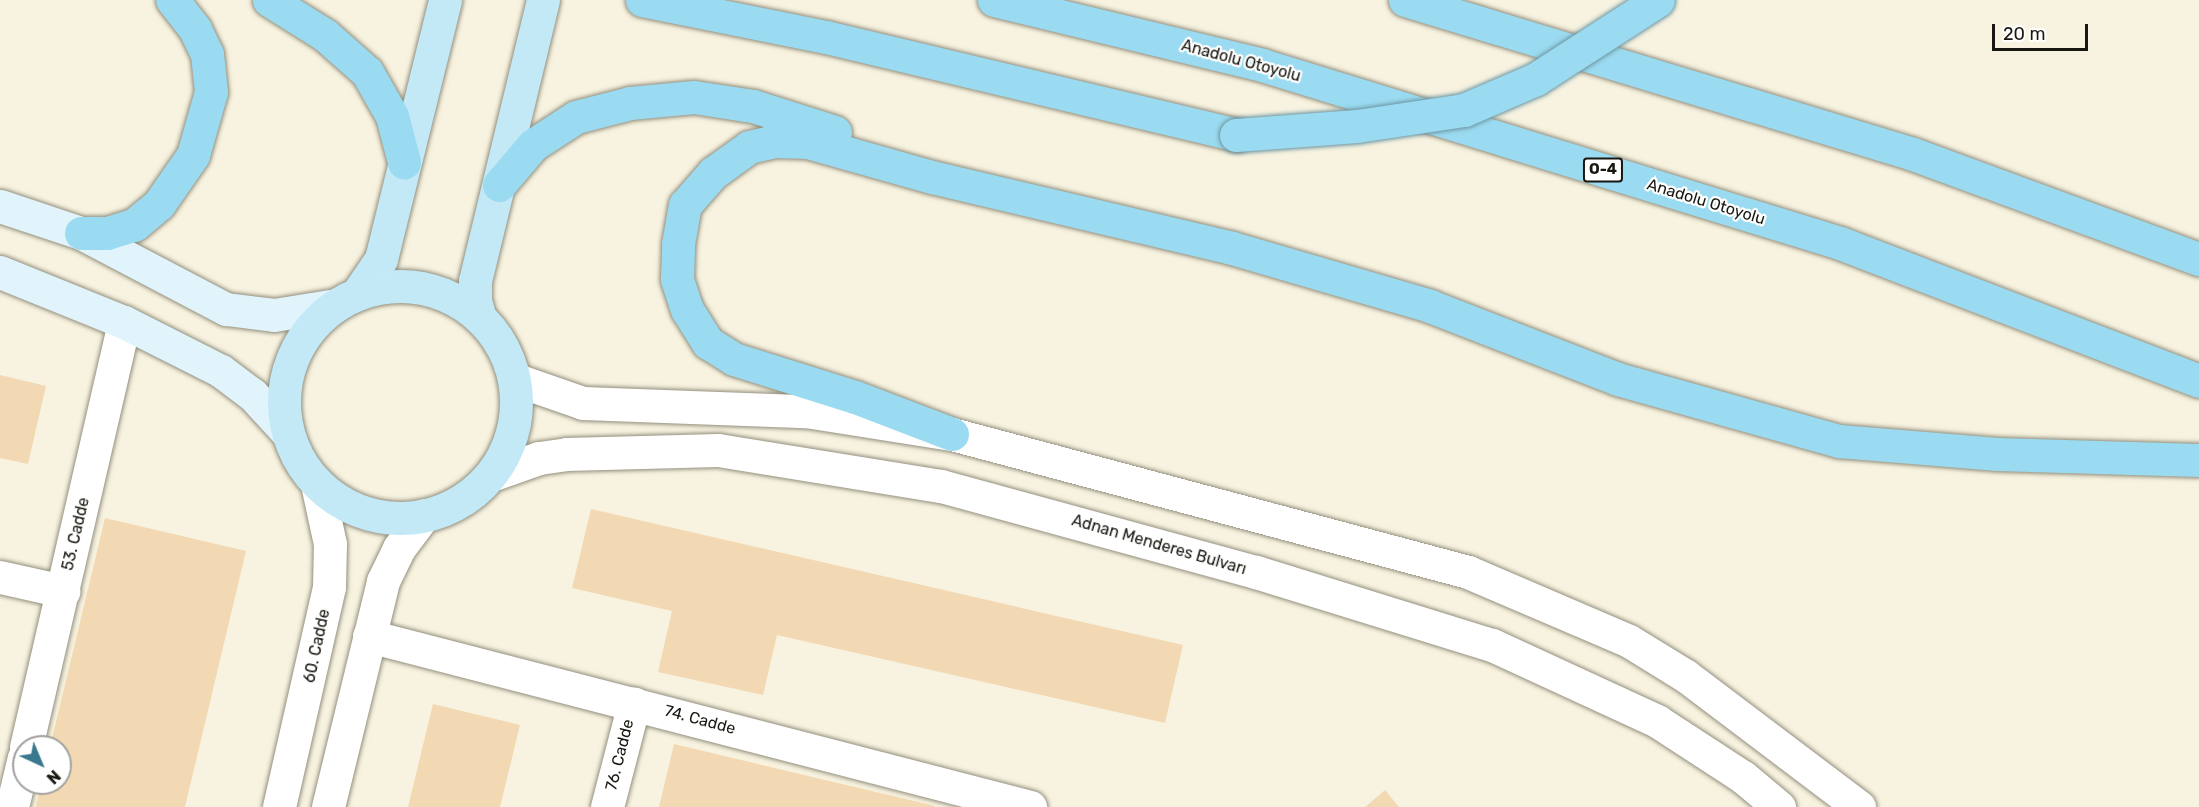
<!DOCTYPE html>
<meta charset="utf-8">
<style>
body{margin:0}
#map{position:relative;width:2199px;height:807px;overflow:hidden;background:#f8f3e0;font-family:Rubik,sans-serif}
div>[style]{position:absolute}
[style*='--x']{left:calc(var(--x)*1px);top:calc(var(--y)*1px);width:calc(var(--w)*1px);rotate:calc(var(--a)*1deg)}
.building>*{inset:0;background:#f2d9b3}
.roads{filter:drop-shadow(0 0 2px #938f7e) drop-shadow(0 0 2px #938f7e)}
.minor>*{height:33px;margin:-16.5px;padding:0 16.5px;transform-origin:16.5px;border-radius:16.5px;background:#fff}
.tertiary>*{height:33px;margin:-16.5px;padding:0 16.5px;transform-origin:16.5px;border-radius:16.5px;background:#fff}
.secondary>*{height:33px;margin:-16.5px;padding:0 16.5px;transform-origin:16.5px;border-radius:16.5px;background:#e1f4fb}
.primary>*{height:33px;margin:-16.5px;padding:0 16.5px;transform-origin:16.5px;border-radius:16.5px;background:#c3e9f7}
.primary>.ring{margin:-16.5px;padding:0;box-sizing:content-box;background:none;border:33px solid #c3e9f7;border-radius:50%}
.motorway>*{height:33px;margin:-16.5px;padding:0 16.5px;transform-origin:16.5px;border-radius:16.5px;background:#9bdbf1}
.bridges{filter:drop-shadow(0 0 2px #6d96a2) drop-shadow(0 0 2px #6d96a2)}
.motorway-bridge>*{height:33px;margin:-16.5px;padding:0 16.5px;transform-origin:16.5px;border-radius:16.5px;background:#9bdbf1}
span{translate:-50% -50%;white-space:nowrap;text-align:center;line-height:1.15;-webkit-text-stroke:4.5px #fff;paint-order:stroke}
.shield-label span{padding:2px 4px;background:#fff;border:2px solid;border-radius:4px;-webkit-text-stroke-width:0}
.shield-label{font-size:15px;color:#181710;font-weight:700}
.street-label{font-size:16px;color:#181710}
.north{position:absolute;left:12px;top:735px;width:60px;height:60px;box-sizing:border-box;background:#fff;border:2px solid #a3a29f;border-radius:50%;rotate:136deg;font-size:16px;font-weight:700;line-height:24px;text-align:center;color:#181710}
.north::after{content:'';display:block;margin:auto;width:21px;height:27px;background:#3a798d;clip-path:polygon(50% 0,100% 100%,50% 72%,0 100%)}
.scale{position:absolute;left:1992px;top:24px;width:96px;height:27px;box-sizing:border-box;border:3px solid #181710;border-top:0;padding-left:8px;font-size:18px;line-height:21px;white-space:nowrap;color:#181710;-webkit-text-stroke:4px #fff;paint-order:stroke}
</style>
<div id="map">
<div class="building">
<div style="clip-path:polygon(0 375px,46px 386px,28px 464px,0 458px)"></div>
<div style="clip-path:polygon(591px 509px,1183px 645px,1165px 723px,777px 635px,763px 695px,658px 672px,672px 611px,572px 588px)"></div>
<div style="clip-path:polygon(105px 518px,246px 551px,185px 807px,36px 807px,41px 783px,60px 783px,60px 747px,50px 747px)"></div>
<div style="clip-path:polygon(433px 704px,520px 725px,500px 807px,408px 807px)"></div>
<div style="clip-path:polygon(674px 744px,935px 806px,934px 807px,659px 807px)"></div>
<div style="clip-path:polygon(1385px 790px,1399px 807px,1365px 807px)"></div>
</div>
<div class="roads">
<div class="minor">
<div style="--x:0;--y:577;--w:65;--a:12.5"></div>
<div style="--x:369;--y:636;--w:683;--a:14.5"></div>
<div style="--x:26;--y:747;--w:436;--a:-77"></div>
<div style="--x:12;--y:807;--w:51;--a:-76.5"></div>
<div style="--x:607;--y:807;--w:107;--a:-75.4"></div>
</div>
<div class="tertiary">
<div style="--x:514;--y:379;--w:73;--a:19.2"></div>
<div style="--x:583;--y:403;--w:223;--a:2.1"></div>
<div style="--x:806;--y:411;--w:148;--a:9"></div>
<div style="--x:952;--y:434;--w:534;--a:14.97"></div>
<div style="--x:1468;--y:572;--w:175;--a:23.2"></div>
<div style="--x:1629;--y:641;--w:67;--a:31.6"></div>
<div style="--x:1686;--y:676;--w:217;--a:37.1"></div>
<div style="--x:494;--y:474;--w:48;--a:-19.6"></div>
<div style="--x:539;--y:458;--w:27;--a:-8"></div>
<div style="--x:566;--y:454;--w:152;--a:-1.5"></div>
<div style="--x:718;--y:450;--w:226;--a:9.2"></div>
<div style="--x:941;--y:486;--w:327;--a:15.3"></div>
<div style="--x:1256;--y:572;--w:247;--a:17.2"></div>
<div style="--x:1492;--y:645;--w:182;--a:24.7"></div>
<div style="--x:1657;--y:721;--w:103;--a:33.1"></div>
<div style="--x:1743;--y:777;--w:47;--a:39.8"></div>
<div style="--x:279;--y:807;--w:226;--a:-77.2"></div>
<div style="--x:329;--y:587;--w:43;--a:-88.7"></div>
<div style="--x:330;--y:544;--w:61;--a:-102.2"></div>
<div style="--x:328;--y:807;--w:233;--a:-76.3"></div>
<div style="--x:383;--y:581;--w:37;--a:-64"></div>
<div style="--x:399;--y:548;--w:41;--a:-52.9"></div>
</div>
<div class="secondary">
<div style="--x:0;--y:206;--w:85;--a:18.4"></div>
<div style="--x:81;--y:233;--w:164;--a:27.7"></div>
<div style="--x:226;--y:309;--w:48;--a:7.1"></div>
<div style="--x:274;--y:315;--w:63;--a:-9.2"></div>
<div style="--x:0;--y:272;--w:134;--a:22"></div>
<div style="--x:124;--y:322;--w:109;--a:26.8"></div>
<div style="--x:221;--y:371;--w:39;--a:37"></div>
<div style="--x:252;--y:394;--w:52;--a:47.4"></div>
</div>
<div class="primary">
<div class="ring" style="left:284px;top:286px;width:199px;height:199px"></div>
<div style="--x:357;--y:294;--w:42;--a:-55.6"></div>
<div style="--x:381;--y:259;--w:267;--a:-76.1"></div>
<div style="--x:480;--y:318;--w:19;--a:-106"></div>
<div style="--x:475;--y:300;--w:19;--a:-90"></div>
<div style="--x:475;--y:281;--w:289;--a:-76.4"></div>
</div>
<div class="motorway">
<div style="--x:269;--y:0;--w:66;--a:32"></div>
<div style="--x:325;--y:35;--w:56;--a:41.4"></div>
<div style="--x:367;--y:72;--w:51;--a:60.4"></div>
<div style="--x:392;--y:116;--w:48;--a:75.4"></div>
<div style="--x:642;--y:0;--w:188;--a:11.4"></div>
<div style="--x:826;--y:37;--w:422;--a:13.4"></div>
<div style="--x:994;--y:0;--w:276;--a:13.6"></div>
<div style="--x:1262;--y:65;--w:605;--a:17.12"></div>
<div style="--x:1840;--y:243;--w:385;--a:21"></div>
<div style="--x:1405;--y:0;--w:531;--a:16.86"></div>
<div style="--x:1913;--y:154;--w:305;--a:20.2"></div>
<div style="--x:499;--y:185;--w:52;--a:-49.6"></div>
<div style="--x:533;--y:145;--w:51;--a:-33.1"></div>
<div style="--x:576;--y:117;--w:56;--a:-14.5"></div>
<div style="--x:630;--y:103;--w:64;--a:-5.4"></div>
<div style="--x:694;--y:97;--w:60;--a:8.7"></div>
<div style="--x:753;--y:106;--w:86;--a:17.6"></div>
<div style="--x:81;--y:233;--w:26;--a:0"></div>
<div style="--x:107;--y:233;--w:28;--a:-17"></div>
<div style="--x:134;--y:225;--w:33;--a:-40"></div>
<div style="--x:159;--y:204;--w:60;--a:-55.2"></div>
<div style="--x:193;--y:155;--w:66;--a:-74.1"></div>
<div style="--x:211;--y:92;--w:38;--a:-96"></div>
<div style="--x:207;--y:54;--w:28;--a:-116"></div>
<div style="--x:195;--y:29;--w:37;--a:-128"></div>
<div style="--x:952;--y:434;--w:104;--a:-159.1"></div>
<div style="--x:855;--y:397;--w:127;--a:-162.6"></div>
<div style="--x:734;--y:359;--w:31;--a:-148"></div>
<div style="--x:708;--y:343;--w:39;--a:-122"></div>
<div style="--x:687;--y:310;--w:33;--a:-108"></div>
<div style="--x:677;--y:279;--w:35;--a:-88"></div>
<div style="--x:678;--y:244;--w:40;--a:-80"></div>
<div style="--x:685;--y:205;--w:43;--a:-48.8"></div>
<div style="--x:713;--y:173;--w:44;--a:-35.8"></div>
<div style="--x:749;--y:147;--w:28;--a:-13"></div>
<div style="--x:776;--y:141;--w:32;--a:2"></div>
<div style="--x:808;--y:142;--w:129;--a:15.8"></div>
<div style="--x:932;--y:177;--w:308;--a:13.3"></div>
<div style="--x:1232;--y:248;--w:206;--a:16.3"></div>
<div style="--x:1430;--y:306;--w:202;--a:21.2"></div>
<div style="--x:1618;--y:379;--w:230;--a:15.7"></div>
<div style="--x:1839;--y:441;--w:159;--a:4.7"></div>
<div style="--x:1997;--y:454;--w:202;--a:1.7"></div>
</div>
</div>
<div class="bridges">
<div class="motorway-bridge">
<div style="--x:1236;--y:135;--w:121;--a:-4.3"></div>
<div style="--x:1357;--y:126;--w:108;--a:-8.5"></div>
<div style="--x:1464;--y:110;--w:78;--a:-23.3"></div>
<div style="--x:1536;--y:79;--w:145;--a:-32.9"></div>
</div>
</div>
<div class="shield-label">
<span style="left:1603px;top:170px">O-4</span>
</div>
<div class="street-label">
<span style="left:1241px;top:61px;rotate:15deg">Anadolu Otoyolu</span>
<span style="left:1706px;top:202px;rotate:17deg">Anadolu Otoyolu</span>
<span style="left:76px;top:534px;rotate:-77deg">53. Cadde</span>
<span style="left:1159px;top:545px;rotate:16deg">Adnan Menderes Bulvarı</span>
<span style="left:317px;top:646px;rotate:-78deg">60. Cadde</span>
<span style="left:700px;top:720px;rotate:15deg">74. Cadde</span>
<span style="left:620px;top:755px;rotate:-76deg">76. Cadde</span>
</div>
<div class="north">N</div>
<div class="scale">20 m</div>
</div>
